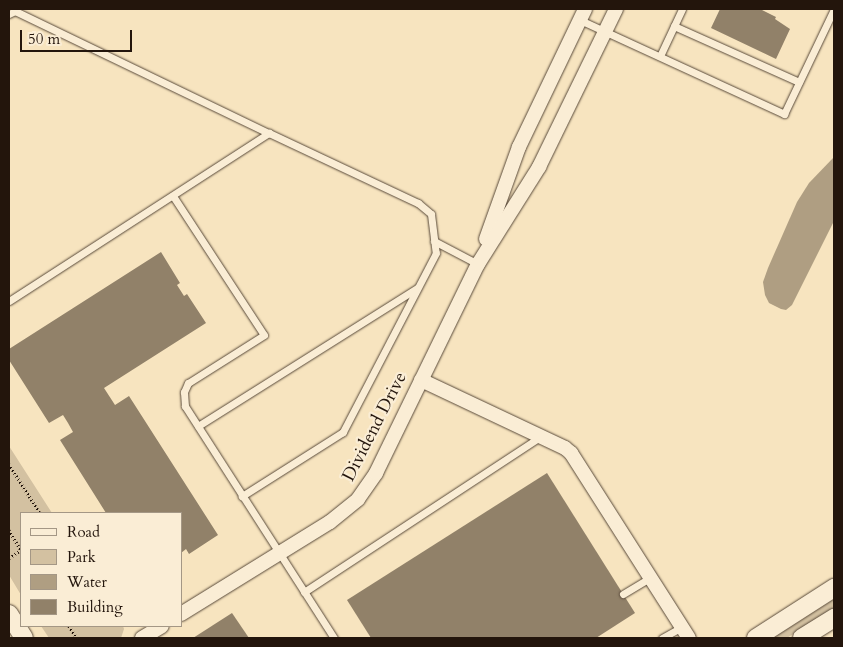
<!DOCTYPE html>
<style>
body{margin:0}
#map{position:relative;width:843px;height:647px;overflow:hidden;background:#f7e4bf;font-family:Cardo,serif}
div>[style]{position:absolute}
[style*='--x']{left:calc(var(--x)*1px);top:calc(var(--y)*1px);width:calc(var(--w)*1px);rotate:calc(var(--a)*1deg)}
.green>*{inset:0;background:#d3c1a1}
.water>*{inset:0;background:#af9e82}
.building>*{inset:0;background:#918169}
.path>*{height:2.5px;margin-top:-1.25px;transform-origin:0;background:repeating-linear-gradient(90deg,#23150c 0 1px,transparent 0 3.5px)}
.roads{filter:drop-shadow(0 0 1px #584939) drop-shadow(0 0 1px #584939)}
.service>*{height:7px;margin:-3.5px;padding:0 3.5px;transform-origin:3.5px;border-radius:3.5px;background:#faedd5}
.minor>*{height:14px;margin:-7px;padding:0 7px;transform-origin:7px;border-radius:7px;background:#faedd5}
.tertiary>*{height:18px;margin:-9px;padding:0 9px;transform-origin:9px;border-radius:9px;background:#faedd5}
span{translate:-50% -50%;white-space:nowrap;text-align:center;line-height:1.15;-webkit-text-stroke:4.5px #faedd5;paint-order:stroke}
.street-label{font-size:18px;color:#23150c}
.frame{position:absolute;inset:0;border:10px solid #23150c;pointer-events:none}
.legend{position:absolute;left:20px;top:512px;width:162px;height:115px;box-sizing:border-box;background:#faedd5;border:1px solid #a49785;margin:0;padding:6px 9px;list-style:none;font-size:15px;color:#23150c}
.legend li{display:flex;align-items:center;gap:10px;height:25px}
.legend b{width:25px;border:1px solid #a49785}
.scale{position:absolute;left:20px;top:30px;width:112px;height:22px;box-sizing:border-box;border:2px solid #23150c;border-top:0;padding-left:6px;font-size:15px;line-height:18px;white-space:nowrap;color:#23150c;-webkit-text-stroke:4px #faedd5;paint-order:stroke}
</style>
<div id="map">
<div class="green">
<div style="clip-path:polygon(9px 446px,52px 513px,21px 513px,21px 595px,9px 575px)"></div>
<div style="clip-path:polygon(834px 599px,834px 608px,787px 638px,773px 638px)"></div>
<div style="clip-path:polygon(41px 626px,123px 626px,124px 629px,121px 638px,49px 638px)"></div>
</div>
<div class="water">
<div style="clip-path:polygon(834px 157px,834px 221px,792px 305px,786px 310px,781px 309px,769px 303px,765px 295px,763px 282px,768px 268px,797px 202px,809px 183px)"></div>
</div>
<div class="building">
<div style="clip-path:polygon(720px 9px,760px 9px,776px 17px,775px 19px,790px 29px,776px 59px,711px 28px)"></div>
<div style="clip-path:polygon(161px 252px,180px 283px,177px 285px,184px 296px,187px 294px,206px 323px,104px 388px,115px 405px,129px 396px,218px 535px,189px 554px,186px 549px,181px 553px,181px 513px,106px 513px,60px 440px,73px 432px,68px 423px,63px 415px,49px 423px,9px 360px,9px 349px)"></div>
<div style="clip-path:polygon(547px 473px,635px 613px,596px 638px,371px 638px,347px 600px)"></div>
<div style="clip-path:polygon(232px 613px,249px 638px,193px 638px)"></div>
</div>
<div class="path">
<div style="--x:9;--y:464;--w:58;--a:57.7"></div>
<div style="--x:9;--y:530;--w:23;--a:59"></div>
<div style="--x:9;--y:558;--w:14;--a:-34"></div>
<div style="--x:69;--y:626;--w:14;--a:56"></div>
</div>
<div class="roads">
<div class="service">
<div style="--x:9;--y:14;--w:7;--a:-27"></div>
<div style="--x:15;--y:11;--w:282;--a:25.7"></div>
<div style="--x:580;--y:20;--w:225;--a:24.7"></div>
<div style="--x:784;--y:114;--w:116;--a:-64.5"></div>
<div style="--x:674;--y:26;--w:137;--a:24.1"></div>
<div style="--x:660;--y:56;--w:52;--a:-64.9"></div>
<div style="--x:173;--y:196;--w:166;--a:56.8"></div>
<div style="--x:264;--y:335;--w:90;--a:147.7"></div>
<div style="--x:188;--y:383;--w:10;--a:114"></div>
<div style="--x:184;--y:392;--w:14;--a:86"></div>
<div style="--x:185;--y:406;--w:276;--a:57.3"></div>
<div style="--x:434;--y:241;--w:50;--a:27.6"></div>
<div style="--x:9;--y:301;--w:310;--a:-32.9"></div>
<div style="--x:269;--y:133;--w:165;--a:25.2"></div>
<div style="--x:418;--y:203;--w:17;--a:40"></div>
<div style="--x:431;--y:214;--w:39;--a:83"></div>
<div style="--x:436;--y:253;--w:202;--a:117.5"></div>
<div style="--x:343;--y:432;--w:120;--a:147.6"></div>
<div style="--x:198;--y:426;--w:259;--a:-32.2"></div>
<div style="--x:304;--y:592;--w:282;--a:-33.3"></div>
<div style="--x:623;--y:594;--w:33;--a:-31"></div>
<div style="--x:662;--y:638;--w:23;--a:-29"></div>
</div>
<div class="minor">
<div style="--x:486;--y:239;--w:98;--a:-70.3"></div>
<div style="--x:519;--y:147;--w:153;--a:-64.4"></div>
<div style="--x:421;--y:380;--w:159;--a:25.3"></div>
<div style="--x:565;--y:448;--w:8;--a:40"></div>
<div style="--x:571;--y:453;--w:219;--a:57.5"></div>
<div style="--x:181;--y:614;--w:175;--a:-31.7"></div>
<div style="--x:330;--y:522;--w:36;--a:-39"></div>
<div style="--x:358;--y:499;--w:32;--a:-55"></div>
<div style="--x:376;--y:473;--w:233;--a:-64"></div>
<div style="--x:478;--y:264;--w:115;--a:-57.8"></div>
<div style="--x:539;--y:167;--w:176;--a:-64"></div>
<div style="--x:142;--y:638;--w:23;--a:-31"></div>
</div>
<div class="tertiary">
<div style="--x:9;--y:614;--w:28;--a:58"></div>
<div style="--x:756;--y:638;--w:93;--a:-32.7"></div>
<div style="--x:802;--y:638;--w:38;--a:-32"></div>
</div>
</div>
<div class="street-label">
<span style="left:375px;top:427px;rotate:-63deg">Dividend Drive</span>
</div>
<div class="frame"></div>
<ul class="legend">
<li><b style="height:6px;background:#faedd5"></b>Road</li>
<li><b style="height:14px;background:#d3c1a1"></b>Park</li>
<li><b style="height:14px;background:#af9e82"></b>Water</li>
<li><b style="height:14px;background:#918169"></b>Building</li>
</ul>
<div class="scale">50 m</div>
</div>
